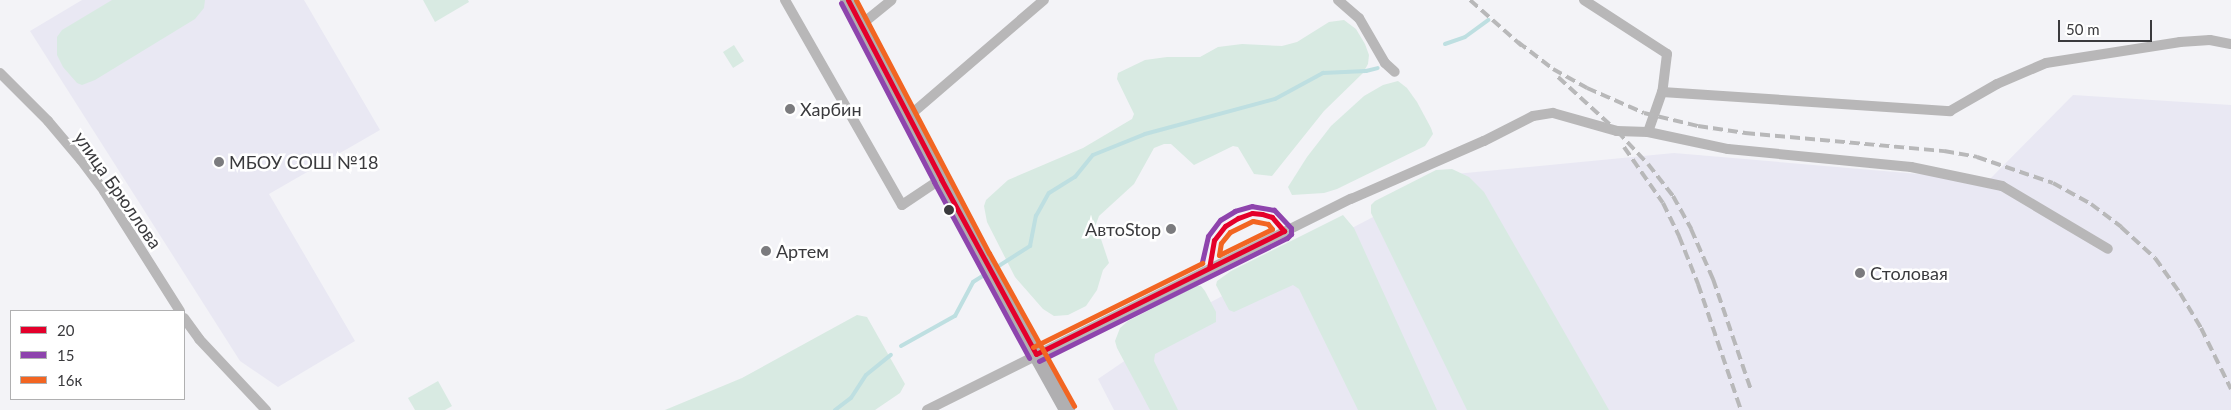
<!DOCTYPE html>
<meta charset="utf-8">
<style>
body{margin:0}
#map{position:relative;width:2231px;height:410px;overflow:hidden;background:#f3f3f7;font-family:Lato,sans-serif}
div>[style]{position:absolute}
[style*='--x']{left:calc(var(--x)*1px);top:calc(var(--y)*1px);width:calc(var(--w)*1px);rotate:calc(var(--a)*1deg)}
.built>*{inset:0;background:#e9e8f3}
.green>*{inset:0;background:#d8eae2;transform-origin:0 0}
.stream>*{height:4px;margin:-2px;padding:0 2px;transform-origin:2px;border-radius:2px;background:#bedfe1}
.street>*{height:10px;margin:-5px;padding:0 5px;transform-origin:5px;border-radius:5px;background:#b8b7b8}
.primary>*{height:16px;margin:-8px;padding:0 8px;transform-origin:8px;border-radius:8px;background:#b0afb1}
.rail>*{height:4px;margin-top:-2px;transform-origin:0;background:repeating-linear-gradient(90deg,#b8b8b9 0 10px,transparent 0 15px)}
.bus-1>*{height:5px;margin:-2.5px;padding:0 2.5px;transform-origin:2.5px;border-radius:2.5px;background:#e4002b}
.bus-2>*{height:5px;margin:-2.5px;padding:0 2.5px;transform-origin:2.5px;border-radius:2.5px;background:#8e44ad}
.bus-3>*{height:5px;margin:-2.5px;padding:0 2.5px;transform-origin:2.5px;border-radius:2.5px;background:#f26522}
.dots>*{width:14px;height:14px;translate:-50% -50%;box-sizing:border-box;border:2px solid #fff;border-radius:50%}
span{translate:-50% -50%;white-space:nowrap;text-align:center;line-height:1.15;-webkit-text-stroke:5px #fff;paint-order:stroke}
.poi-label{font-size:18px;color:#3a3a3d}
.left{translate:0 -50%;text-align:left}
.right{translate:-100% -50%;text-align:right}
.street-label{font-size:18px;color:#3a3a3d}
.legend{position:absolute;left:10px;top:310px;width:175px;height:90px;box-sizing:border-box;background:#fff;border:1px solid #b0b0b1;margin:0;padding:6px 9px;list-style:none;font-size:15px;color:#3a3a3d}
.legend li{display:flex;align-items:center;gap:10px;height:25px}
.legend b{width:25px;border:1px solid #b0b0b1}
.scale{position:absolute;left:2058px;top:20px;width:94px;height:22px;box-sizing:border-box;border:2px solid #3a3a3d;border-top:0;padding-left:6px;font-size:15px;line-height:18px;white-space:nowrap;color:#3a3a3d;-webkit-text-stroke:4px #fff;paint-order:stroke}
</style>
<div id="map">
<div class="built">
<div style="clip-path:polygon(82px 0,304px 0,380px 130px,269px 194px,355px 341px,278px 387px,240px 361px,30px 31px)"></div>
<div style="clip-path:polygon(2073px 95px,2231px 105px,2231px 410px,1114px 410px,1098px 379px,1211px 302px,1455px 174px,1674px 153px,1989px 180px)"></div>
</div>
<div class="green">
<div style="clip-path:polygon(112px 0,205px 0,204px 8px,195px 19px,95px 80px,82px 85px,77px 83px,63px 67px,57px 55px,57px 37px,62px 30px)"></div>
<div style="clip-path:polygon(423px 0,468px 0,469px 2px,435px 22px)"></div>
<div style="clip-path:polygon(1344px 20px,1356px 29px,1365px 44px,1369px 55px,1368px 64px,1363px 73px,1324px 111px,1272px 176px,1254px 174px,1238px 147px,1233px 146px,1194px 165px,1171px 144px,1164px 144px,1154px 148px,1134px 184px,1099px 216px,1096px 224px,1109px 263px,1103px 270px,1097px 290px,1086px 306px,1068px 315px,1054px 316px,1043px 309px,1015px 277px,987px 222px,984px 206px,986px 200px,1008px 180px,1083px 148px,1132px 119px,1134px 114px,1117px 79px,1118px 73px,1145px 60px,1167px 57px,1200px 57px,1218px 47px,1242px 44px,1282px 46px,1297px 42px,1329px 22px)"></div>
<div style="left:734px;top:45px;width:19px;height:13px;rotate:58deg"></div>
<div style="clip-path:polygon(1398px 81px,1407px 88px,1417px 102px,1431px 128px,1433px 134px,1425px 146px,1337px 189px,1324px 193px,1292px 195px,1288px 187px,1307px 157px,1331px 126px,1364px 96px,1383px 85px)"></div>
<div style="clip-path:polygon(1452px 169px,1469px 177px,1484px 192px,1609px 410px,1467px 410px,1371px 213px,1371px 205px,1375px 201px,1436px 170px)"></div>
<div style="clip-path:polygon(1343px 215px,1354px 228px,1437px 410px,1358px 410px,1299px 289px,1293px 285px,1234px 312px,1229px 310px,1216px 285px,1217px 281px,1231px 271px)"></div>
<div style="clip-path:polygon(1196px 286px,1201px 286px,1205px 291px,1216px 312px,1216px 322px,1155px 354px,1154px 361px,1178px 410px,1150px 410px,1117px 348px,1115px 341px,1120px 328px,1128px 321px)"></div>
<div style="clip-path:polygon(857px 315px,867px 317px,905px 384px,900px 393px,875px 410px,665px 410px,742px 378px)"></div>
<div style="clip-path:polygon(438px 381px,452px 406px,445px 410px,415px 410px,408px 398px)"></div>
</div>
<div class="stream">
<div style="--x:1445;--y:44;--w:21;--a:-19"></div>
<div style="--x:1465;--y:37;--w:29;--a:-36"></div>
<div style="--x:994;--y:269;--w:43;--a:-32.6"></div>
<div style="--x:1030;--y:246;--w:31;--a:-79"></div>
<div style="--x:1036;--y:216;--w:26;--a:-61"></div>
<div style="--x:1049;--y:193;--w:31;--a:-32"></div>
<div style="--x:1075;--y:177;--w:28;--a:-51"></div>
<div style="--x:1093;--y:155;--w:56;--a:-22"></div>
<div style="--x:1145;--y:134;--w:135;--a:-15.1"></div>
<div style="--x:1275;--y:99;--w:55;--a:-28.4"></div>
<div style="--x:1323;--y:73;--w:43;--a:-2.7"></div>
<div style="--x:1366;--y:71;--w:12;--a:-14"></div>
<div style="--x:901;--y:346;--w:62;--a:-29.1"></div>
<div style="--x:955;--y:316;--w:38;--a:-62"></div>
<div style="--x:973;--y:282;--w:15;--a:-32"></div>
<div style="--x:835;--y:410;--w:20;--a:-37"></div>
<div style="--x:851;--y:398;--w:27;--a:-57"></div>
<div style="--x:866;--y:375;--w:32;--a:-39"></div>
</div>
<div class="street">
<div style="--x:785;--y:0;--w:236;--a:60.3"></div>
<div style="--x:902;--y:205;--w:47;--a:-33.7"></div>
<div style="--x:1338;--y:0;--w:28;--a:41"></div>
<div style="--x:1359;--y:18;--w:52;--a:60"></div>
<div style="--x:1385;--y:63;--w:13;--a:42"></div>
<div style="--x:1584;--y:0;--w:99;--a:33"></div>
<div style="--x:1667;--y:54;--w:38;--a:97"></div>
<div style="--x:1662;--y:92;--w:42;--a:109.3"></div>
<div style="--x:862;--y:24;--w:38;--a:-39"></div>
<div style="--x:0;--y:73;--w:68;--a:45"></div>
<div style="--x:48;--y:121;--w:51;--a:49.8"></div>
<div style="--x:81;--y:160;--w:39;--a:53"></div>
<div style="--x:104;--y:191;--w:142;--a:57.7"></div>
<div style="--x:1662;--y:92;--w:289;--a:3.8"></div>
<div style="--x:1950;--y:111;--w:54;--a:-29.9"></div>
<div style="--x:1997;--y:84;--w:53;--a:-23.2"></div>
<div style="--x:2046;--y:63;--w:136;--a:-8.9"></div>
<div style="--x:2180;--y:42;--w:30;--a:-4"></div>
<div style="--x:2210;--y:40;--w:21;--a:11"></div>
<div style="--x:909;--y:116;--w:178;--a:-40.7"></div>
<div style="--x:184;--y:318;--w:26;--a:54"></div>
<div style="--x:199;--y:339;--w:98;--a:46.7"></div>
<div style="--x:927;--y:410;--w:474;--a:-26.5"></div>
<div style="--x:1351;--y:199;--w:145;--a:-23.6"></div>
<div style="--x:1484;--y:141;--w:55;--a:-27"></div>
<div style="--x:1533;--y:116;--w:20;--a:-9"></div>
<div style="--x:1553;--y:113;--w:66;--a:15.7"></div>
<div style="--x:1617;--y:131;--w:31;--a:2"></div>
<div style="--x:1648;--y:132;--w:82;--a:12"></div>
<div style="--x:1728;--y:149;--w:184;--a:5.6"></div>
<div style="--x:1911;--y:167;--w:93;--a:11.8"></div>
<div style="--x:2002;--y:186;--w:123;--a:30.7"></div>
</div>
<div class="primary">
<div style="--x:848;--y:0;--w:290;--a:62.5"></div>
<div style="--x:982;--y:257;--w:175;--a:60.9"></div>
</div>
<div class="rail">
<div style="--x:1470;--y:0;--w:69;--a:41.5"></div>
<div style="--x:1518;--y:42;--w:44;--a:37.6"></div>
<div style="--x:1553;--y:69;--w:39;--a:29"></div>
<div style="--x:1587;--y:88;--w:62;--a:23.7"></div>
<div style="--x:1644;--y:113;--w:56;--a:13.5"></div>
<div style="--x:1698;--y:126;--w:48;--a:8.5"></div>
<div style="--x:1745;--y:133;--w:200;--a:5.2"></div>
<div style="--x:1944;--y:151;--w:34;--a:10"></div>
<div style="--x:1977;--y:157;--w:80;--a:18.9"></div>
<div style="--x:2053;--y:183;--w:43;--a:28.9"></div>
<div style="--x:2091;--y:204;--w:38;--a:37"></div>
<div style="--x:2121;--y:227;--w:46;--a:42.4"></div>
<div style="--x:2155;--y:258;--w:43;--a:54.5"></div>
<div style="--x:2180;--y:293;--w:41;--a:59"></div>
<div style="--x:2201;--y:328;--w:68;--a:63.8"></div>
<div style="--x:1558;--y:77;--w:80;--a:42.5"></div>
<div style="--x:1617;--y:131;--w:45;--a:46.8"></div>
<div style="--x:1648;--y:164;--w:41;--a:52"></div>
<div style="--x:1673;--y:196;--w:38;--a:61"></div>
<div style="--x:1691;--y:229;--w:55;--a:66.3"></div>
<div style="--x:1713;--y:279;--w:117;--a:71.1"></div>
<div style="--x:1624;--y:147;--w:68;--a:55.1"></div>
<div style="--x:1663;--y:203;--w:37;--a:64"></div>
<div style="--x:1679;--y:236;--w:52;--a:68.4"></div>
<div style="--x:1698;--y:284;--w:133;--a:71.2"></div>
</div>
<div class="bus-1">
<div style="--x:848;--y:0;--w:202;--a:62.5"></div>
<div style="--x:941;--y:179;--w:199;--a:61.5"></div>
<div style="--x:1036;--y:354;--w:277;--a:-26.4"></div>
<div style="--x:1284;--y:231;--w:18;--a:-131"></div>
<div style="--x:1272;--y:217;--w:10;--a:-163"></div>
<div style="--x:1262;--y:214;--w:10;--a:-174"></div>
<div style="--x:1252;--y:213;--w:15;--a:160"></div>
<div style="--x:1238;--y:218;--w:15;--a:148"></div>
<div style="--x:1225;--y:226;--w:18;--a:128"></div>
<div style="--x:1214;--y:240;--w:28;--a:100"></div>
</div>
<div class="bus-2">
<div style="--x:841;--y:3;--w:202;--a:62.5"></div>
<div style="--x:934;--y:182;--w:200;--a:61.6"></div>
<div style="--x:1039;--y:361;--w:277;--a:-26.4"></div>
<div style="--x:1287;--y:238;--w:6;--a:-45"></div>
<div style="--x:1291;--y:234;--w:6;--a:-90"></div>
<div style="--x:1291;--y:228;--w:25;--a:-133"></div>
<div style="--x:1274;--y:210;--w:22;--a:-170"></div>
<div style="--x:1252;--y:206;--w:18;--a:164"></div>
<div style="--x:1235;--y:211;--w:17;--a:149"></div>
<div style="--x:1220;--y:220;--w:20;--a:127"></div>
<div style="--x:1208;--y:236;--w:28;--a:103"></div>
</div>
<div class="bus-3">
<div style="--x:856;--y:0;--w:286;--a:62.3"></div>
<div style="--x:989;--y:253;--w:175;--a:60.9"></div>
<div style="--x:1253;--y:221;--w:15;--a:11"></div>
<div style="--x:1268;--y:224;--w:6;--a:51"></div>
<div style="--x:1272;--y:229;--w:59;--a:153.9"></div>
<div style="--x:1219;--y:255;--w:12;--a:-81"></div>
<div style="--x:1221;--y:243;--w:14;--a:-51"></div>
<div style="--x:1230;--y:232;--w:25;--a:-26"></div>
<div style="--x:1033;--y:347;--w:189;--a:-26.4"></div>
</div>
<div class="dots">
<div style="left:790px;top:109px;background:#7b7b7e"></div>
<div style="left:219px;top:162px;background:#7b7b7e"></div>
<div style="left:949px;top:210px;background:#3a3a3d"></div>
<div style="left:1171px;top:229px;background:#7b7b7e"></div>
<div style="left:766px;top:251px;background:#7b7b7e"></div>
<div style="left:1860px;top:273px;background:#7b7b7e"></div>
</div>
<div class="poi-label">
<span class="left" style="left:800px;top:109px">Харбин</span>
<span class="left" style="left:229px;top:162px">МБОУ СОШ №18</span>
<span class="right" style="left:1161px;top:229px">АвтоStop</span>
<span class="left" style="left:776px;top:251px">Артем</span>
<span class="left" style="left:1870px;top:273px">Столовая</span>
</div>
<div class="street-label">
<span style="left:118px;top:190px;rotate:55deg">улица Брюллова</span>
</div>
<ul class="legend">
<li><b style="height:6px;background:#e4002b"></b>20</li>
<li><b style="height:6px;background:#8e44ad"></b>15</li>
<li><b style="height:6px;background:#f26522"></b>16к</li>
</ul>
<div class="scale">50 m</div>
</div>
